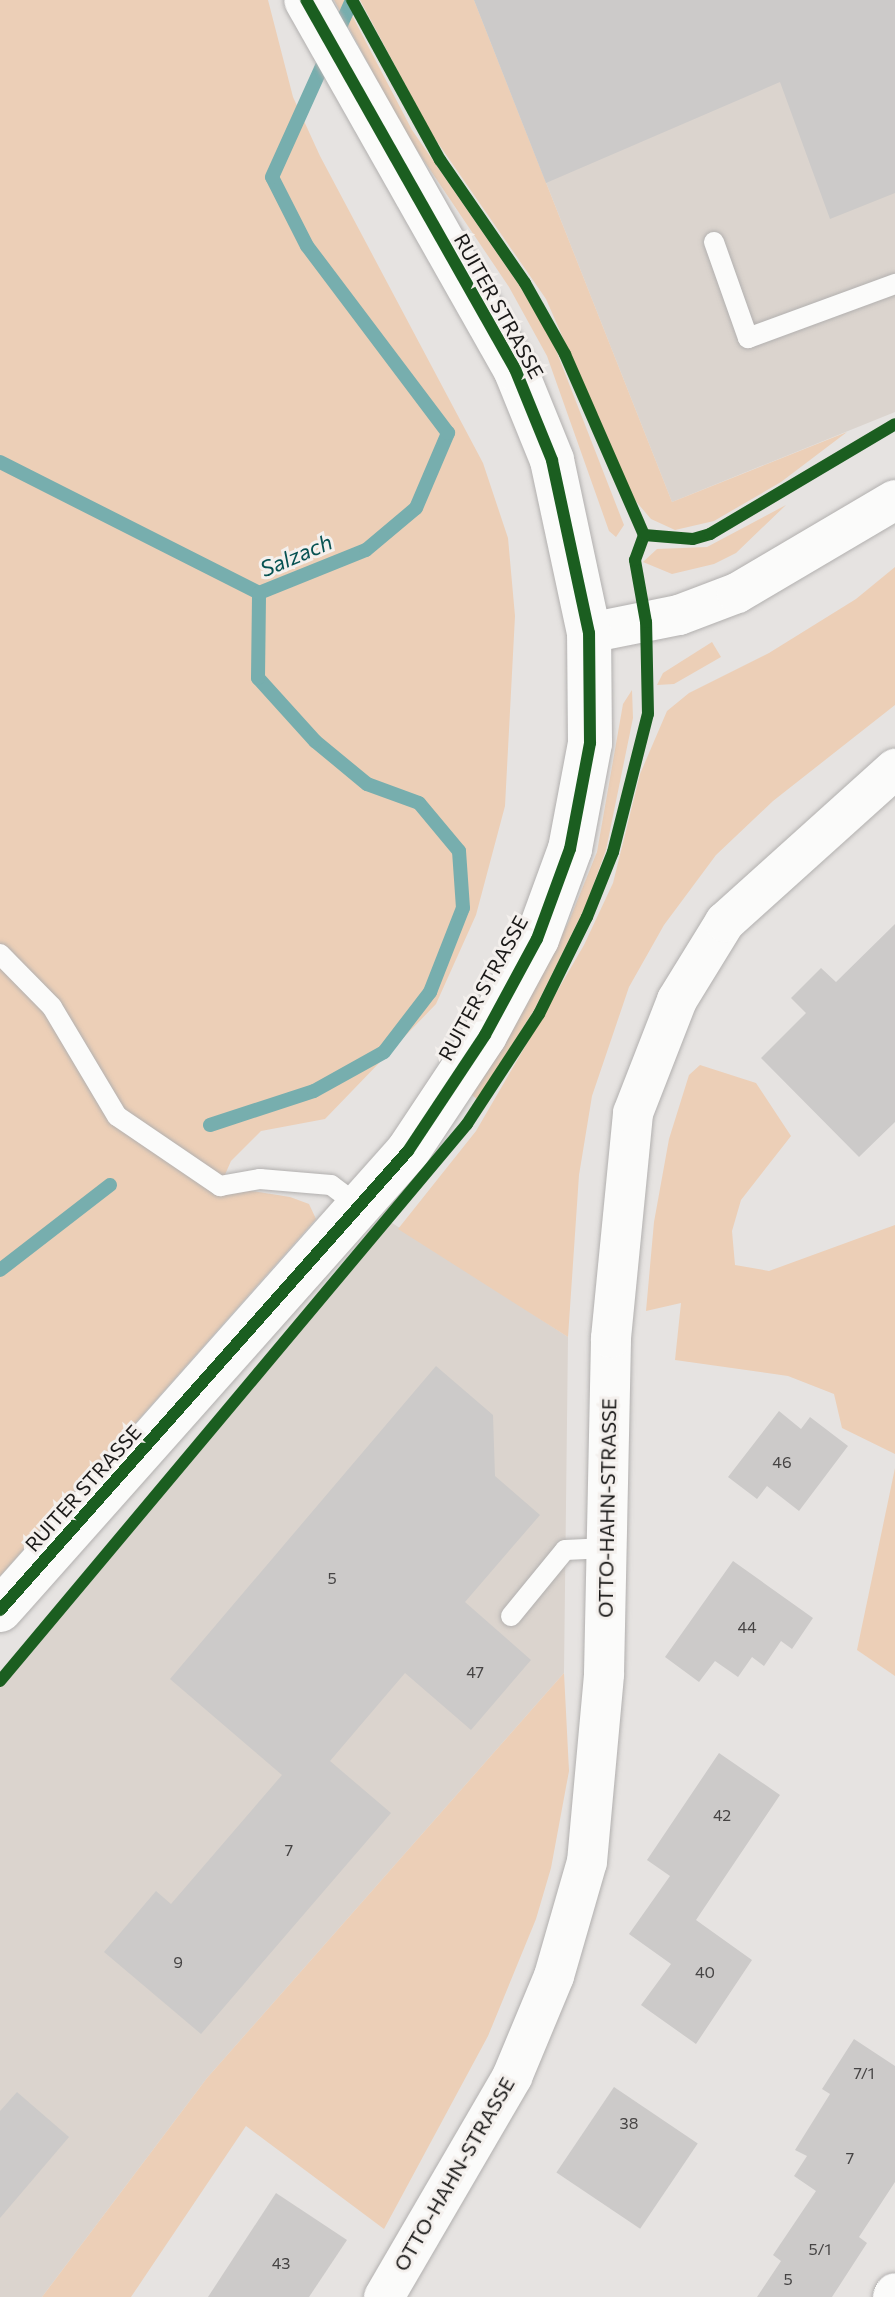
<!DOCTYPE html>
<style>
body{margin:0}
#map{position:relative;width:895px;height:2297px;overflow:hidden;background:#e6e3e1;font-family:Commissioner,sans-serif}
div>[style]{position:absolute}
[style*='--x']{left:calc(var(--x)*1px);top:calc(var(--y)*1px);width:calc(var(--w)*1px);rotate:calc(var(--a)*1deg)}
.built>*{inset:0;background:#dbd4ce}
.green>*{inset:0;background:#eccfb7}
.stream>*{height:14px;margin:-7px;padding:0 7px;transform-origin:7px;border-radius:7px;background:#77aeae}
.building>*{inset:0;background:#cccac9;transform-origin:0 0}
.path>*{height:5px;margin-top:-2.5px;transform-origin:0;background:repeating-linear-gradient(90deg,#c5c4c4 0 2px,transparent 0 8px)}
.roads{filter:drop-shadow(0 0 2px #b2b0af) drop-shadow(0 0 2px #b2b0af)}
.service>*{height:20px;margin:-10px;padding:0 10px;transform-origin:10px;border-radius:10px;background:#fbfbfa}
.minor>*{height:40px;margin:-20px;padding:0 20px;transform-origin:20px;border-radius:20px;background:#fbfbfa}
.tertiary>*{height:44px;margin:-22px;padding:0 22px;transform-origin:22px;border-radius:22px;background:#fbfbfa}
.cycleway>*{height:12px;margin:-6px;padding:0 6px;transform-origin:6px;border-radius:6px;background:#1b5e20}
span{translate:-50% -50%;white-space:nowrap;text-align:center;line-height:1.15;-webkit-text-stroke:6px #f4f0ed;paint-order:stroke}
.number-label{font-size:16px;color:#464444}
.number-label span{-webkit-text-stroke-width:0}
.street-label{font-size:20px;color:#191817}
.water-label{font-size:22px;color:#065252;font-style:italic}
</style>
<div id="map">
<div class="built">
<div style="clip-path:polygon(474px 0,895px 0,895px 412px,672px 502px)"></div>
<div style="clip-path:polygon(389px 1221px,568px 1337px,564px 1673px,207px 2078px,42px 2297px,0 2297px,0 1681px)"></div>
</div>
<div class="green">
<div style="clip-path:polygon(0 0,268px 0,293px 97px,320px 156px,483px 463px,508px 538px,515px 616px,505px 806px,476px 915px,436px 1004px,325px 1119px,261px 1131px,231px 1161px,220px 1186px,290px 1197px,309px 1204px,316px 1219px,0 1576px)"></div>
<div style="clip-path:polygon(334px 0,344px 0,412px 130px,519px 285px,554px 345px,624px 525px,616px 537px,609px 531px,547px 356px,509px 287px,406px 134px)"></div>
<div style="clip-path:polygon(360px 0,474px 0,672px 502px,847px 432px,781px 482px,714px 521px,675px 530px,651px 519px,633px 498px,546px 299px,431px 133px)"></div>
<div style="clip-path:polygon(786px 505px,736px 553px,714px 564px,672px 574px,643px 562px,657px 549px,707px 547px)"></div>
<div style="clip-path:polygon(895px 567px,895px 705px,773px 801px,716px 855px,664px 925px,629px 987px,592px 1096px,579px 1175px,568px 1337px,398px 1229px,476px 1131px,584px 945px,613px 883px,640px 774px,667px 711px,689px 693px,769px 653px,856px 599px)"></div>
<div style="clip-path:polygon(712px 642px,721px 657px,674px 684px,657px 685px,663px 673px)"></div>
<div style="clip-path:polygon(632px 690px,633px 718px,606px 850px,586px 905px,534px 1010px,477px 1099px,469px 1093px,525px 1008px,569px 921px,597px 852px,623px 704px)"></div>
<div style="clip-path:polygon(700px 1065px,756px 1083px,791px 1136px,741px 1200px,732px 1231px,735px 1265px,769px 1271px,895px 1225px,895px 1454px,842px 1428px,834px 1394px,788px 1376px,675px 1360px,681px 1303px,646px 1311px,654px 1222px,669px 1139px,689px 1075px)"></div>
<div style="clip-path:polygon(895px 1468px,895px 1676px,857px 1650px)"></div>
<div style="clip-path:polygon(564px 1673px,569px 1771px,551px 1868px,536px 1919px,488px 2036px,384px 2229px,246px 2126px,131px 2297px,42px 2297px,207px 2078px)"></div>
</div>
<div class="stream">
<div style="--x:336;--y:36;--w:39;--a:-66"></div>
<div style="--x:0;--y:462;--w:290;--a:26.8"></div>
<div style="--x:210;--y:1125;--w:109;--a:-18.1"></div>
<div style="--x:314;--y:1091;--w:80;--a:-29.1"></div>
<div style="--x:384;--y:1052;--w:76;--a:-52.5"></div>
<div style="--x:430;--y:992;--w:90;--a:-68.6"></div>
<div style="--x:463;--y:908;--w:57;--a:-94"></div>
<div style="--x:459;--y:851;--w:62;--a:-129.8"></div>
<div style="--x:419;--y:803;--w:55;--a:-159.9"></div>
<div style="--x:367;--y:784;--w:67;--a:-140.4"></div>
<div style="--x:315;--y:741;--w:85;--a:-132.1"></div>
<div style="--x:258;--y:678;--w:85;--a:-89.3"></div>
<div style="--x:259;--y:593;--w:115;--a:-21.9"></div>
<div style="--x:366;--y:550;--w:65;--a:-40"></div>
<div style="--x:416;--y:508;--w:82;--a:-66.9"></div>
<div style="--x:448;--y:433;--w:234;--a:-127"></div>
<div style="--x:307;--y:246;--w:77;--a:-116.9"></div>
<div style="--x:272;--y:177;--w:134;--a:-65.7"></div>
<div style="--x:0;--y:1270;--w:139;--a:-37.7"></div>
</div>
<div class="building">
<div style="clip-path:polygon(474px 0,895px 0,895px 193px,830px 219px,780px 82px,546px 183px)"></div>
<div style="clip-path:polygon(895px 924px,895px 1122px,859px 1157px,761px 1058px,806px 1013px,791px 998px,821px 968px,836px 982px)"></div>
<div style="clip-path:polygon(436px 1366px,493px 1415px,495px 1476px,540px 1515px,465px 1602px,531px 1660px,471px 1730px,405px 1673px,330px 1761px,391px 1813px,201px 2034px,104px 1952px,156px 1891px,171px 1904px,282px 1775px,170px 1679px)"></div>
<div style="clip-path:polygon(779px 1411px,801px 1429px,810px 1417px,848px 1446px,799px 1511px,767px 1486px,757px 1499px,728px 1477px)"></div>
<div style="clip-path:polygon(733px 1561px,813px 1618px,792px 1649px,781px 1641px,764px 1666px,752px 1657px,738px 1677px,715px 1661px,699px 1682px,665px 1657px)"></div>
<div style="clip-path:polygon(719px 1753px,780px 1795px,696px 1920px,752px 1960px,696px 2044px,641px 2005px,671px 1964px,629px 1934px,670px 1876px,647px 1860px)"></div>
<div style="clip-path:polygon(854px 2039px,895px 2066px,895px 2182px,859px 2237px,867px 2243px,832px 2297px,757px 2297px,781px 2261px,773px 2255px,816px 2191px,794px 2176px,807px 2156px,795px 2150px,830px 2094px,822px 2089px)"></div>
<div style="left:614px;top:2087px;width:101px;height:103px;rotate:34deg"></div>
<div style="clip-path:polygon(17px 2092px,69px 2137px,0 2218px,0 2111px)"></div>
<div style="clip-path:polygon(276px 2193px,347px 2240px,309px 2297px,208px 2297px)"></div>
</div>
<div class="path">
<div style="--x:638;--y:577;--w:17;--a:-100"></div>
<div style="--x:635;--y:560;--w:27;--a:-70"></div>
<div style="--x:639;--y:751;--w:38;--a:-76"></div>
<div style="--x:648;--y:714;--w:48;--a:-91.2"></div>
<div style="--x:0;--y:1681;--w:39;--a:-50"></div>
</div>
<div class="roads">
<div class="service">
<div style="--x:714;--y:242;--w:102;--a:70.5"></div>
<div style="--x:748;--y:338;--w:157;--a:-20.2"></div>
<div style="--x:0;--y:954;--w:74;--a:45.5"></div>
<div style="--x:52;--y:1007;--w:127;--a:59.2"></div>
<div style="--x:117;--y:1116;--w:125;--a:34.2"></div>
<div style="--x:220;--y:1186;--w:41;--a:-9.9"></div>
<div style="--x:260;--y:1179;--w:71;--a:4.8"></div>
<div style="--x:331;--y:1185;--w:39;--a:37"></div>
<div style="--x:511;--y:1616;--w:85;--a:-50.7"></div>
<div style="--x:565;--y:1550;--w:42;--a:-2.7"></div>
</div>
<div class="minor">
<div style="--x:589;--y:633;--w:92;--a:-11.3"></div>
<div style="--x:679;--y:615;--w:62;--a:-20.8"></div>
<div style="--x:737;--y:593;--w:183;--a:-30.5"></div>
<div style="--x:384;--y:2297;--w:255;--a:-59.8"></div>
<div style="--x:512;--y:2077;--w:109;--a:-67.4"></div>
<div style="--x:554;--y:1976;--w:119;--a:-73.9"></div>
<div style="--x:587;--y:1862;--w:189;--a:-84.8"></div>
<div style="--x:604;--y:1674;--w:336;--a:-88.8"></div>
<div style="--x:611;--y:1338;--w:226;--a:-84.4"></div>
<div style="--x:633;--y:1113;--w:121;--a:-68.7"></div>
<div style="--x:677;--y:1000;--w:92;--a:-58.4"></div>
<div style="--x:725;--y:922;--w:229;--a:-42"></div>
<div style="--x:893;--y:2297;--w:4;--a:-63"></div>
</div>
<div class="tertiary">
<div style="--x:0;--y:1610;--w:614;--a:-48.37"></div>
<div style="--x:408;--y:1151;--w:139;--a:-56.4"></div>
<div style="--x:485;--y:1035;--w:109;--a:-61.6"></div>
<div style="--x:537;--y:939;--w:96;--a:-69.9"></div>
<div style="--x:570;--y:849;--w:108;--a:-79.3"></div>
<div style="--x:590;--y:743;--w:110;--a:-90.5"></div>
<div style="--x:589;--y:633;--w:177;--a:-102.1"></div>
<div style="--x:552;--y:460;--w:98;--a:-112.1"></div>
<div style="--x:515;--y:369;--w:424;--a:-119.5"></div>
</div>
</div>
<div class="cycleway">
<div style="--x:644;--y:535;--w:49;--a:4.7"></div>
<div style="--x:693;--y:539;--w:18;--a:-16"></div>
<div style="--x:710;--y:534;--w:215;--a:-30.7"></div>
<div style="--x:0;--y:1610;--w:614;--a:-48.37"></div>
<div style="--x:408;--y:1151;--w:139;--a:-56.4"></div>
<div style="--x:485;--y:1035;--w:109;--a:-61.6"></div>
<div style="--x:537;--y:939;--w:96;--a:-69.9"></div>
<div style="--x:570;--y:849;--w:108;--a:-79.3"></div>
<div style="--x:590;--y:743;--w:110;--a:-90.5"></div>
<div style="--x:589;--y:633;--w:177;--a:-102.1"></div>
<div style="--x:552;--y:460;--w:98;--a:-112.1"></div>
<div style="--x:515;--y:369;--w:424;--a:-119.5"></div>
<div style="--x:0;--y:1681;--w:727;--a:-50.02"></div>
<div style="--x:467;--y:1124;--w:131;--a:-56.8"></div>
<div style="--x:539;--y:1014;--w:108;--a:-63.7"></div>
<div style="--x:587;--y:917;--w:70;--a:-68.2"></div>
<div style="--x:613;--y:852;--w:142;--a:-75.8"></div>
<div style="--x:648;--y:714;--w:92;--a:-91.2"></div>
<div style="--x:646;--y:622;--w:63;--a:-100.1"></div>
<div style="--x:635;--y:560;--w:27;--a:-70"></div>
<div style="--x:644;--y:535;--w:197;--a:-113.6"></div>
<div style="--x:565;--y:354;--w:81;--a:-119.4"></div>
<div style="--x:525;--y:283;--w:150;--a:-124.6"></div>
<div style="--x:440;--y:160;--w:183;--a:-118.8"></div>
</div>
<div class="number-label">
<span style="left:782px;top:1462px">46</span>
<span style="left:332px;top:1578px">5</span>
<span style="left:747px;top:1627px">44</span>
<span style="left:475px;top:1672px">47</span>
<span style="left:722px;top:1815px">42</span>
<span style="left:289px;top:1850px">7</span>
<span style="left:178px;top:1962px">9</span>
<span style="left:705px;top:1972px">40</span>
<span style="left:864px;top:2073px">7/1</span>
<span style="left:629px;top:2123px">38</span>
<span style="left:850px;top:2158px">7</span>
<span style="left:820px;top:2249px">5/1</span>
<span style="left:281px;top:2263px">43</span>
<span style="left:788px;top:2279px">5</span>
</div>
<div class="street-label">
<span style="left:499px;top:306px;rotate:61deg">RUITER STRASSE</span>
<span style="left:483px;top:988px;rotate:-61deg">RUITER STRASSE</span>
<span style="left:83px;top:1488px;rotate:-48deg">RUITER STRASSE</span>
<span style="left:607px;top:1508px;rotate:-89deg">OTTO-HAHN-STRASSE</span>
<span style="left:454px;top:2174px;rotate:-60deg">OTTO-HAHN-STRASSE</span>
</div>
<div class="water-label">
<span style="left:296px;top:555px;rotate:-23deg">Salzach</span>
</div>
</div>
